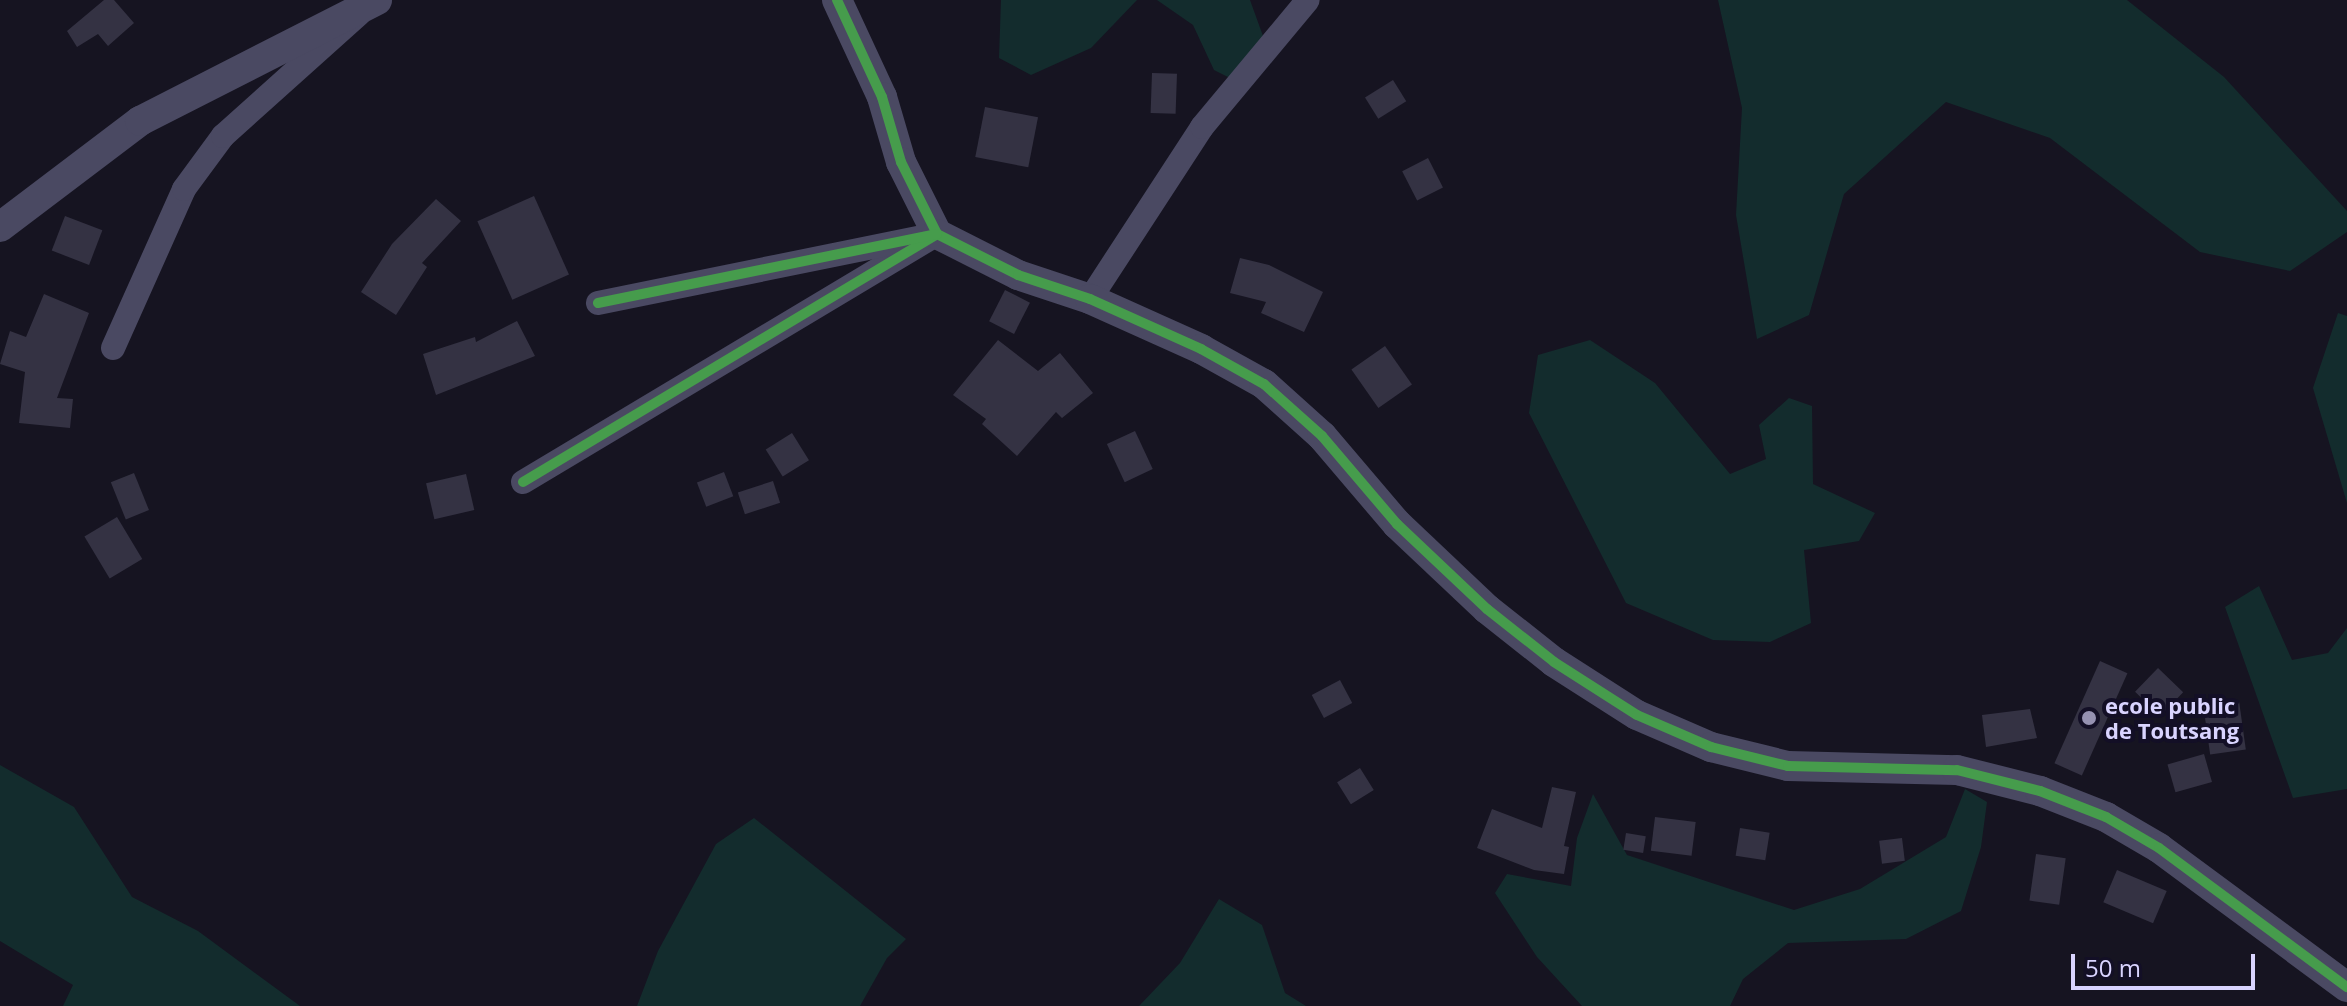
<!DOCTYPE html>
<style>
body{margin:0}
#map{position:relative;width:2347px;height:1006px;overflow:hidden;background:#161421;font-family:"Open Sans",sans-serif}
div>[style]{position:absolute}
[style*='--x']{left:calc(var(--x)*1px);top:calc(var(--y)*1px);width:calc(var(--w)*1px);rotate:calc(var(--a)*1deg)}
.green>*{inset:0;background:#132c2d}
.building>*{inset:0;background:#343243;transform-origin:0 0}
.minor>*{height:24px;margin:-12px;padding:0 12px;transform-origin:12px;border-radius:12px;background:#4a4962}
.tertiary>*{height:30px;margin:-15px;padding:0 15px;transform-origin:15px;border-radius:15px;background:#4a4962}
.cycleway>*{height:10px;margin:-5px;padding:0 5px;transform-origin:5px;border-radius:5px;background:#469c4c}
.dots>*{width:22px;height:22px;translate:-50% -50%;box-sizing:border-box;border:4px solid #130f26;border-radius:50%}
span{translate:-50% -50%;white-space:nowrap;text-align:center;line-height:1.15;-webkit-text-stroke:8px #130f26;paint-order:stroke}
.poi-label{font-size:22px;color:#d9d4ff;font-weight:700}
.left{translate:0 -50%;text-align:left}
.scale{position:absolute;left:2071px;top:954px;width:184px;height:36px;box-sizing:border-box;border:4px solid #d9d4ff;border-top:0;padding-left:10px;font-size:24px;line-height:28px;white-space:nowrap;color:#d9d4ff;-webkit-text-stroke:6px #130f26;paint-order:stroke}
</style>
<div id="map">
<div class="green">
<div style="clip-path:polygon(1001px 0,1137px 0,1091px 48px,1031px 75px,999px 58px)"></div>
<div style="clip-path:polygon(1157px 0,1250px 0,1263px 36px,1236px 81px,1214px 70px,1193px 25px)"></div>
<div style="clip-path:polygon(1718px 0,2127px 0,2224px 77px,2347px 211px,2347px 232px,2290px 271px,2200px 252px,2050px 138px,1946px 102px,1844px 194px,1809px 315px,1757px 339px,1736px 215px,1742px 108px)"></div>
<div style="clip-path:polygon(2338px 313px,2347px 316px,2347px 503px,2313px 388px)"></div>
<div style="clip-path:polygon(1590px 340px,1655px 383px,1730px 474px,1766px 459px,1759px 425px,1789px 398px,1812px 406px,1813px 484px,1875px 513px,1859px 541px,1804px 550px,1811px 623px,1770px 642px,1713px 640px,1626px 603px,1529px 413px,1538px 355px)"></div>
<div style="clip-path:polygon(2259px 586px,2292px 660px,2328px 653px,2347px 628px,2347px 789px,2293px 798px,2225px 607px)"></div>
<div style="clip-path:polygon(0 765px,74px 807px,132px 897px,198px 931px,300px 1006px,63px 1006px,73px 985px,0 941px)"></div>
<div style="clip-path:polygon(1965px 789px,1987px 802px,1981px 847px,1961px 911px,1906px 939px,1788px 943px,1743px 979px,1730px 1006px,1582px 1006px,1537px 957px,1495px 893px,1507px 874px,1571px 886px,1577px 838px,1593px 794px,1627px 855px,1794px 910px,1860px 889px,1946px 837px)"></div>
<div style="clip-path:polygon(754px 818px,906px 939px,887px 958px,860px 1006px,637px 1006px,658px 951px,716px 844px)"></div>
<div style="clip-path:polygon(1219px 899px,1262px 925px,1285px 993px,1306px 1006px,1139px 1006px,1180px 963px)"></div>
</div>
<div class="building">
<div style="clip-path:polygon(104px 0,114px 0,134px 23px,108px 46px,98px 34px,77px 47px,67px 31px)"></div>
<div style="left:1152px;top:73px;width:25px;height:40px;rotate:2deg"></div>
<div style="left:1393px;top:80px;width:25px;height:33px;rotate:58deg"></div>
<div style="left:985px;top:107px;width:54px;height:51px;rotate:11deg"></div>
<div style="left:1428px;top:158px;width:33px;height:29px;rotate:63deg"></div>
<div style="left:534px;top:196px;width:86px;height:62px;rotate:66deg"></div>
<div style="clip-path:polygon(436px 199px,461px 221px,422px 263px,427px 267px,396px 315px,361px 292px,392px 244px)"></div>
<div style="left:65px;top:216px;width:40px;height:37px;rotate:21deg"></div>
<div style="clip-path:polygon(1240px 258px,1269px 265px,1323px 292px,1304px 332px,1261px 313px,1266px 302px,1230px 293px)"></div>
<div style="left:1005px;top:290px;width:28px;height:35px;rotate:27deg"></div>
<div style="clip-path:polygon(44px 294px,89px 313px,57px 398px,73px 399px,70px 428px,19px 423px,25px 372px,0 364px,10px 331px,26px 337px)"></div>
<div style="clip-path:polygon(517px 321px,535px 356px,436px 395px,423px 354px,475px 337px,476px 342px)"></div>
<div style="clip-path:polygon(998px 340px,1038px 371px,1060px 353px,1093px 393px,1062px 418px,1056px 412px,1017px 456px,982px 424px,986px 419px,953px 395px)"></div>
<div style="left:1385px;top:346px;width:47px;height:41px;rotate:55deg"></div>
<div style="left:1135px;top:431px;width:42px;height:31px;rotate:65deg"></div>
<div style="left:792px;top:433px;width:32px;height:31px;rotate:58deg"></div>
<div style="left:724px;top:472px;width:26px;height:29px;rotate:69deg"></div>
<div style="left:134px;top:473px;width:40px;height:25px;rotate:68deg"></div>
<div style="left:466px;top:474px;width:37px;height:41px;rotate:77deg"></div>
<div style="left:773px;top:481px;width:23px;height:37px;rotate:72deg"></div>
<div style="left:117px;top:517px;width:49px;height:38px;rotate:59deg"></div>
<div style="left:2100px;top:661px;width:30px;height:112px;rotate:24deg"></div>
<div style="left:2158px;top:668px;width:35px;height:33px;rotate:44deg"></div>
<div style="left:1340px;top:680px;width:26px;height:32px;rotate:62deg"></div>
<div style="left:2239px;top:701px;width:49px;height:36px;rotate:82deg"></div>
<div style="clip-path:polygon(2030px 709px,2037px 738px,1986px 747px,1982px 715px)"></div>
<div style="left:2204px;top:754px;width:29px;height:38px;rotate:74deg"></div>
<div style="left:1360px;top:768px;width:26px;height:27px;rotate:58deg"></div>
<div style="clip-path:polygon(1552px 787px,1576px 792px,1564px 846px,1569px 847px,1564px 874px,1534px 870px,1477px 848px,1492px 809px,1542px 828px)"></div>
<div style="left:1655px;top:817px;width:41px;height:34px;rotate:7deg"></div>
<div style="left:1740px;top:828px;width:30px;height:28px;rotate:9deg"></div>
<div style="left:1626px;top:833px;width:20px;height:17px;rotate:9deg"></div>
<div style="left:1902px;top:838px;width:23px;height:23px;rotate:83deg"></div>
<div style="left:2036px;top:854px;width:30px;height:47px;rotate:8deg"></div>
<div style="left:2117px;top:870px;width:54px;height:35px;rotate:23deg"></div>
</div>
<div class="minor">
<div style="--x:1090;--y:299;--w:205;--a:-56.9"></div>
<div style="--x:1202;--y:127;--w:165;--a:-50.2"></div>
<div style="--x:113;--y:348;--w:174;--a:-65.9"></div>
<div style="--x:184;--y:189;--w:66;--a:-53.7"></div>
<div style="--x:223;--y:136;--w:183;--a:-41.9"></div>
<div style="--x:523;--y:482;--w:483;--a:-30.9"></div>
<div style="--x:937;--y:234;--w:346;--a:168.5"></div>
</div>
<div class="tertiary">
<div style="--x:837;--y:0;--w:107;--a:65.1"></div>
<div style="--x:882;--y:97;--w:68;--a:73.7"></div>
<div style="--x:901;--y:162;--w:80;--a:63.4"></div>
<div style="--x:937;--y:234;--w:91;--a:26.8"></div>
<div style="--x:1018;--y:275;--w:76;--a:18.4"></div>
<div style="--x:1090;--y:299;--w:122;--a:24.2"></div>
<div style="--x:1201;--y:349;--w:72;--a:29.1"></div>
<div style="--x:1264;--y:384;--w:78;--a:41.9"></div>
<div style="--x:1322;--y:436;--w:116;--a:49.6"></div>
<div style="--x:1397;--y:524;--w:124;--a:43.4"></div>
<div style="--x:1487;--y:609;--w:85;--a:38.3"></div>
<div style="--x:1554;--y:662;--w:98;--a:32.6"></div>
<div style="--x:1637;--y:715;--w:81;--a:23.4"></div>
<div style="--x:1711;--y:747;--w:79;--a:13.9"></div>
<div style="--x:1788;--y:766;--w:169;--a:1.4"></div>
<div style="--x:1957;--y:770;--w:86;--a:14.2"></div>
<div style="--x:2040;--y:791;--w:71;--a:21.5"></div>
<div style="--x:2106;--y:817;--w:61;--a:30.3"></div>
<div style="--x:2159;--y:848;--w:234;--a:36.5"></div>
<div style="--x:0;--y:227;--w:176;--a:-37.1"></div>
<div style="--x:140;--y:121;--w:266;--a:-27"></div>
</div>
<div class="cycleway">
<div style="--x:837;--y:0;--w:107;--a:65.1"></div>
<div style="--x:882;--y:97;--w:68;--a:73.7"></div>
<div style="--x:901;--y:162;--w:80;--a:63.4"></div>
<div style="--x:937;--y:234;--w:91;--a:26.8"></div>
<div style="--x:1018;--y:275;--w:76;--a:18.4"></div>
<div style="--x:1090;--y:299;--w:122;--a:24.2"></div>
<div style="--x:1201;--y:349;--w:72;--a:29.1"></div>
<div style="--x:1264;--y:384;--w:78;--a:41.9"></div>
<div style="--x:1322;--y:436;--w:116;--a:49.6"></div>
<div style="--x:1397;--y:524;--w:124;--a:43.4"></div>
<div style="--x:1487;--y:609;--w:85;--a:38.3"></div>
<div style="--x:1554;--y:662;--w:98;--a:32.6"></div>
<div style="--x:1637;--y:715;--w:81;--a:23.4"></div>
<div style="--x:1711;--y:747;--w:79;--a:13.9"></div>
<div style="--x:1788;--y:766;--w:169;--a:1.4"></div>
<div style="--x:1957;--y:770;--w:86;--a:14.2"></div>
<div style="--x:2040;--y:791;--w:71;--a:21.5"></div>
<div style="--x:2106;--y:817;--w:61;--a:30.3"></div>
<div style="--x:2159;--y:848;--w:234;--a:36.5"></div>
<div style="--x:523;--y:482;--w:483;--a:-30.9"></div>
<div style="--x:937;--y:234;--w:346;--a:168.5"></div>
</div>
<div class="dots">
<div style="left:2089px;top:718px;background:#9591b1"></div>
</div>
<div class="poi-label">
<span class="left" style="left:2105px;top:718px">ecole public<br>de Toutsang</span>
</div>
<div class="scale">50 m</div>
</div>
